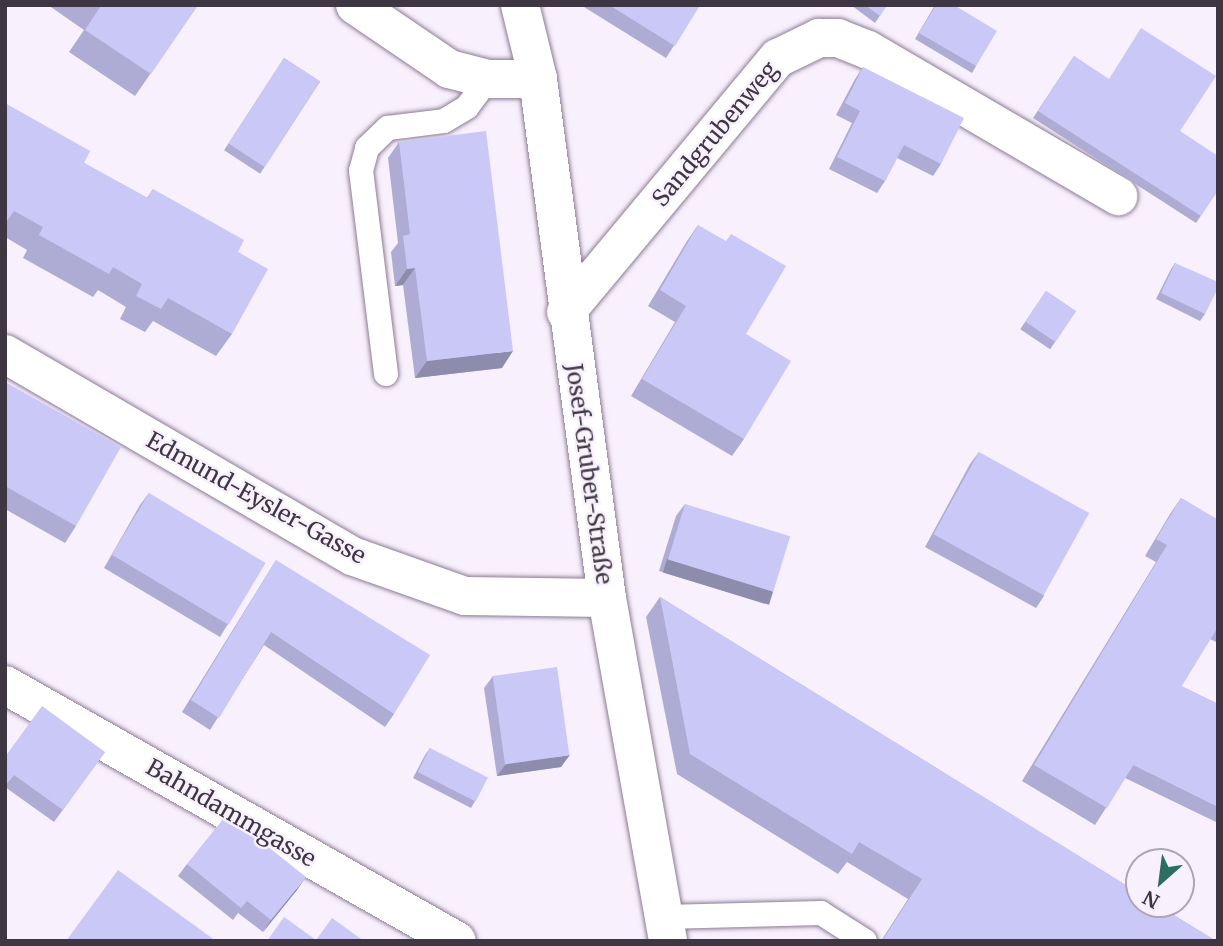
<!DOCTYPE html>
<meta charset="utf-8">
<style>
body{margin:0}
#map{position:relative;width:1223px;height:946px;overflow:hidden;background:#f8f0fc;font-family:Merriweather,serif}
div>[style]{position:absolute}
[style*='--x']{left:calc(var(--x)*1px);top:calc(var(--y)*1px);width:calc(var(--w)*1px);rotate:calc(var(--a)*1deg)}
.roads{filter:drop-shadow(0 0 2px #8d7b96) drop-shadow(0 0 2px #8d7b96)}
.lane>*{height:24px;margin:-12px;padding:0 12px;transform-origin:12px;border-radius:12px;background:#fff}
.street>*{height:38px;margin:-19px;padding:0 19px;transform-origin:19px;border-radius:19px;background:#fff}
.wall>*{inset:0;background:#aeacd4;transform-origin:0 0}
.shaded-wall>*{inset:0;background:#8d8cad;transform-origin:0 0}
.building>*{inset:0;background:#cac8f7;transform-origin:0 0}
span{translate:-50% -50%;white-space:nowrap;text-align:center;line-height:1.15;-webkit-text-stroke:5px #f8f0fc;paint-order:stroke}
.street-label{font-size:23px;color:#3e3642}
.frame{position:absolute;inset:0;border:7px solid #3e3642;pointer-events:none}
.north{position:absolute;left:1125px;top:848px;width:70px;height:70px;box-sizing:border-box;background:#f8f0fc;border:2px solid #aea6b2;border-radius:50%;rotate:208deg;font-size:19px;font-weight:700;line-height:28px;text-align:center;color:#3e3642}
.north::after{content:'';display:block;margin:auto;width:24px;height:32px;background:#2b6f62;clip-path:polygon(50% 0,100% 100%,50% 72%,0 100%)}
</style>
<div id="map">
<div class="roads">
<div class="lane">
<div style="--x:386;--y:374;--w:205;--a:-97"></div>
<div style="--x:361;--y:171;--w:24;--a:-75"></div>
<div style="--x:367;--y:148;--w:29;--a:-44"></div>
<div style="--x:388;--y:128;--w:56;--a:-7.1"></div>
<div style="--x:444;--y:121;--w:27;--a:-31"></div>
<div style="--x:467;--y:107;--w:35;--a:-53"></div>
<div style="--x:664;--y:917;--w:157;--a:-1.5"></div>
<div style="--x:821;--y:913;--w:52;--a:32.5"></div>
</div>
<div class="street">
<div style="--x:355;--y:5;--w:114;--a:34.2"></div>
<div style="--x:449;--y:69;--w:40;--a:14.4"></div>
<div style="--x:488;--y:79;--w:50;--a:0"></div>
<div style="--x:520;--y:5;--w:76;--a:76.3"></div>
<div style="--x:538;--y:79;--w:524;--a:82.43"></div>
<div style="--x:607;--y:598;--w:348;--a:79.9"></div>
<div style="--x:566;--y:312;--w:331;--a:-50.2"></div>
<div style="--x:778;--y:58;--w:46;--a:-26"></div>
<div style="--x:819;--y:38;--w:19;--a:0"></div>
<div style="--x:838;--y:38;--w:32;--a:22"></div>
<div style="--x:868;--y:50;--w:290;--a:30.3"></div>
<div style="--x:5;--y:354;--w:402;--a:30.2"></div>
<div style="--x:352;--y:556;--w:120;--a:19.5"></div>
<div style="--x:465;--y:596;--w:142;--a:0.8"></div>
<div style="--x:5;--y:685;--w:519;--a:29.53"></div>
</div>
</div>
<div class="wall">
<div style="clip-path:polygon(48px 5px,198px 5px,135px 96px,69px 52px,84px 30px)"></div>
<div style="clip-path:polygon(585px 5px,700px 5px,666px 58px,584px 7px)"></div>
<div style="clip-path:polygon(851px 5px,887px 5px,875px 23px)"></div>
<div style="clip-path:polygon(935px 5px,954px 5px,976px 66px,972px 73px,915px 39px)"></div>
<div style="clip-path:polygon(1074px 56px,1180px 131px,1218px 190px,1196px 223px,1033px 118px)"></div>
<div style="left:284px;top:58px;width:43px;height:110px;rotate:33deg"></div>
<div style="clip-path:polygon(863px 67px,941px 164px,933px 176px,897px 158px,885px 181px,877px 193px,829px 169px,852px 123px,836px 115px,855px 79px)"></div>
<div style="clip-path:polygon(5px 103px,84px 163px,147px 198px,153px 189px,238px 252px,232px 334px,216px 356px,153px 321px,145px 332px,120px 319px,126px 307px,98px 290px,93px 297px,23px 258px,27px 250px,5px 237px)"></div>
<div style="clip-path:polygon(399px 142px,502px 368px,415px 378px,403px 285px,395px 286px,391px 252px,398px 243px,388px 158px)"></div>
<div style="clip-path:polygon(698px 225px,746px 334px,744px 439px,732px 456px,631px 396px,675px 322px,648px 306px,687px 241px)"></div>
<div style="clip-path:polygon(1175px 263px,1205px 314px,1200px 321px,1156px 299px,1171px 269px)"></div>
<div style="left:1046px;top:291px;width:36px;height:46px;rotate:34deg"></div>
<div style="clip-path:polygon(5px 382px,76px 526px,65px 543px,5px 509px)"></div>
<div style="clip-path:polygon(979px 452px,1044px 596px,1036px 608px,925px 547px,970px 464px)"></div>
<div style="clip-path:polygon(149px 493px,228px 624px,220px 637px,104px 568px,140px 505px)"></div>
<div style="clip-path:polygon(1181px 498px,1218px 520px,1218px 643px,1210px 639px,1181px 686px,1218px 704px,1218px 823px,1125px 778px,1095px 825px,1022px 781px,1156px 562px,1145px 556px,1170px 514px)"></div>
<div style="clip-path:polygon(685px 504px,773px 592px,765px 604px,659px 571px,676px 516px)"></div>
<div style="clip-path:polygon(276px 560px,394px 714px,385px 727px,264px 645px,210px 730px,182px 712px)"></div>
<div style="clip-path:polygon(660px 597px,1216px 941px,881px 941px,908px 899px,847px 862px,838px 874px,677px 774px,646px 617px)"></div>
<div style="clip-path:polygon(493px 676px,561px 767px,497px 776px,484px 688px)"></div>
<div style="clip-path:polygon(430px 748px,475px 801px,471px 808px,413px 778px,425px 755px)"></div>
<div style="clip-path:polygon(105px 752px,54px 822px,5px 787px,5px 757px)"></div>
<div style="clip-path:polygon(187px 864px,297px 890px,263px 932px,238px 913px,233px 920px,178px 876px)"></div>
</div>
<div class="shaded-wall">
<div style="clip-path:polygon(415px 268px,403px 285px,395px 286px,407px 269px)"></div>
<div style="clip-path:polygon(513px 351px,502px 368px,415px 378px,427px 361px)"></div>
<div style="left:667px;top:559px;width:111px;height:14px;rotate:17deg"></div>
<div style="clip-path:polygon(570px 755px,561px 767px,497px 776px,506px 764px)"></div>
<div style="clip-path:polygon(306px 877px,297px 890px,263px 932px,271px 920px)"></div>
</div>
<div class="building">
<div style="clip-path:polygon(97px 5px,198px 5px,151px 74px,85px 30px,100px 7px)"></div>
<div style="clip-path:polygon(609px 5px,700px 5px,675px 46px)"></div>
<div style="clip-path:polygon(865px 5px,887px 5px,880px 16px)"></div>
<div style="clip-path:polygon(936px 5px,954px 5px,997px 31px,976px 66px,919px 33px)"></div>
<div style="clip-path:polygon(1141px 28px,1216px 76px,1180px 131px,1218px 156px,1218px 190px,1201px 216px,1038px 111px,1074px 56px,1109px 79px)"></div>
<div style="left:284px;top:58px;width:43px;height:102px;rotate:33deg"></div>
<div style="clip-path:polygon(863px 67px,964px 118px,941px 164px,904px 145px,885px 181px,837px 157px,860px 111px,845px 103px)"></div>
<div style="clip-path:polygon(5px 103px,90px 151px,84px 163px,148px 198px,153px 189px,244px 240px,238px 252px,268px 269px,232px 334px,168px 298px,161px 309px,136px 296px,142px 284px,113px 267px,109px 274px,39px 235px,43px 227px,14px 211px,7px 221px,5px 220px)"></div>
<div style="clip-path:polygon(486px 131px,513px 351px,427px 361px,415px 268px,407px 269px,403px 236px,410px 234px,399px 142px)"></div>
<div style="clip-path:polygon(698px 225px,726px 241px,731px 234px,786px 266px,746px 334px,791px 361px,744px 439px,642px 379px,686px 306px,660px 290px)"></div>
<div style="clip-path:polygon(1175px 263px,1218px 282px,1218px 288px,1205px 314px,1161px 293px)"></div>
<div style="left:1046px;top:291px;width:36px;height:37px;rotate:34deg"></div>
<div style="clip-path:polygon(5px 382px,121px 447px,76px 526px,5px 486px)"></div>
<div style="left:979px;top:452px;width:126px;height:94px;rotate:29deg"></div>
<div style="left:149px;top:493px;width:136px;height:72px;rotate:31deg"></div>
<div style="clip-path:polygon(1181px 498px,1218px 520px,1218px 627px,1107px 808px,1034px 765px,1167px 545px,1156px 539px)"></div>
<div style="left:685px;top:504px;width:110px;height:58px;rotate:17deg"></div>
<div style="clip-path:polygon(276px 560px,430px 655px,394px 714px,271px 632px,219px 718px,191px 700px)"></div>
<div style="clip-path:polygon(660px 597px,1139px 893px,1139px 904px,1156px 904px,1216px 941px,882px 941px,922px 879px,859px 842px,852px 854px,690px 754px)"></div>
<div style="left:557px;top:667px;width:89px;height:65px;rotate:82deg"></div>
<div style="clip-path:polygon(1181px 686px,1218px 704px,1218px 807px,1133px 765px)"></div>
<div style="clip-path:polygon(42px 706px,105px 752px,63px 810px,14px 775px,5px 786px,5px 757px)"></div>
<div style="left:430px;top:748px;width:65px;height:27px;rotate:27deg"></div>
<div style="clip-path:polygon(227px 814px,306px 877px,271px 920px,247px 901px,241px 908px,187px 864px)"></div>
<div style="clip-path:polygon(118px 870px,216px 941px,66px 941px)"></div>
<div style="clip-path:polygon(284px 917px,316px 940px,332px 918px,364px 941px,267px 941px)"></div>
</div>
<div class="street-label">
<span style="left:715px;top:134px;rotate:-50deg">Sandgrubenweg</span>
<span style="left:589px;top:474px;rotate:82deg">Josef-Gruber-Straße</span>
<span style="left:256px;top:498px;rotate:29deg">Edmund-Eysler-Gasse</span>
<span style="left:231px;top:813px;rotate:30deg">Bahndammgasse</span>
</div>
<div class="frame"></div>
<div class="north">N</div>
</div>
